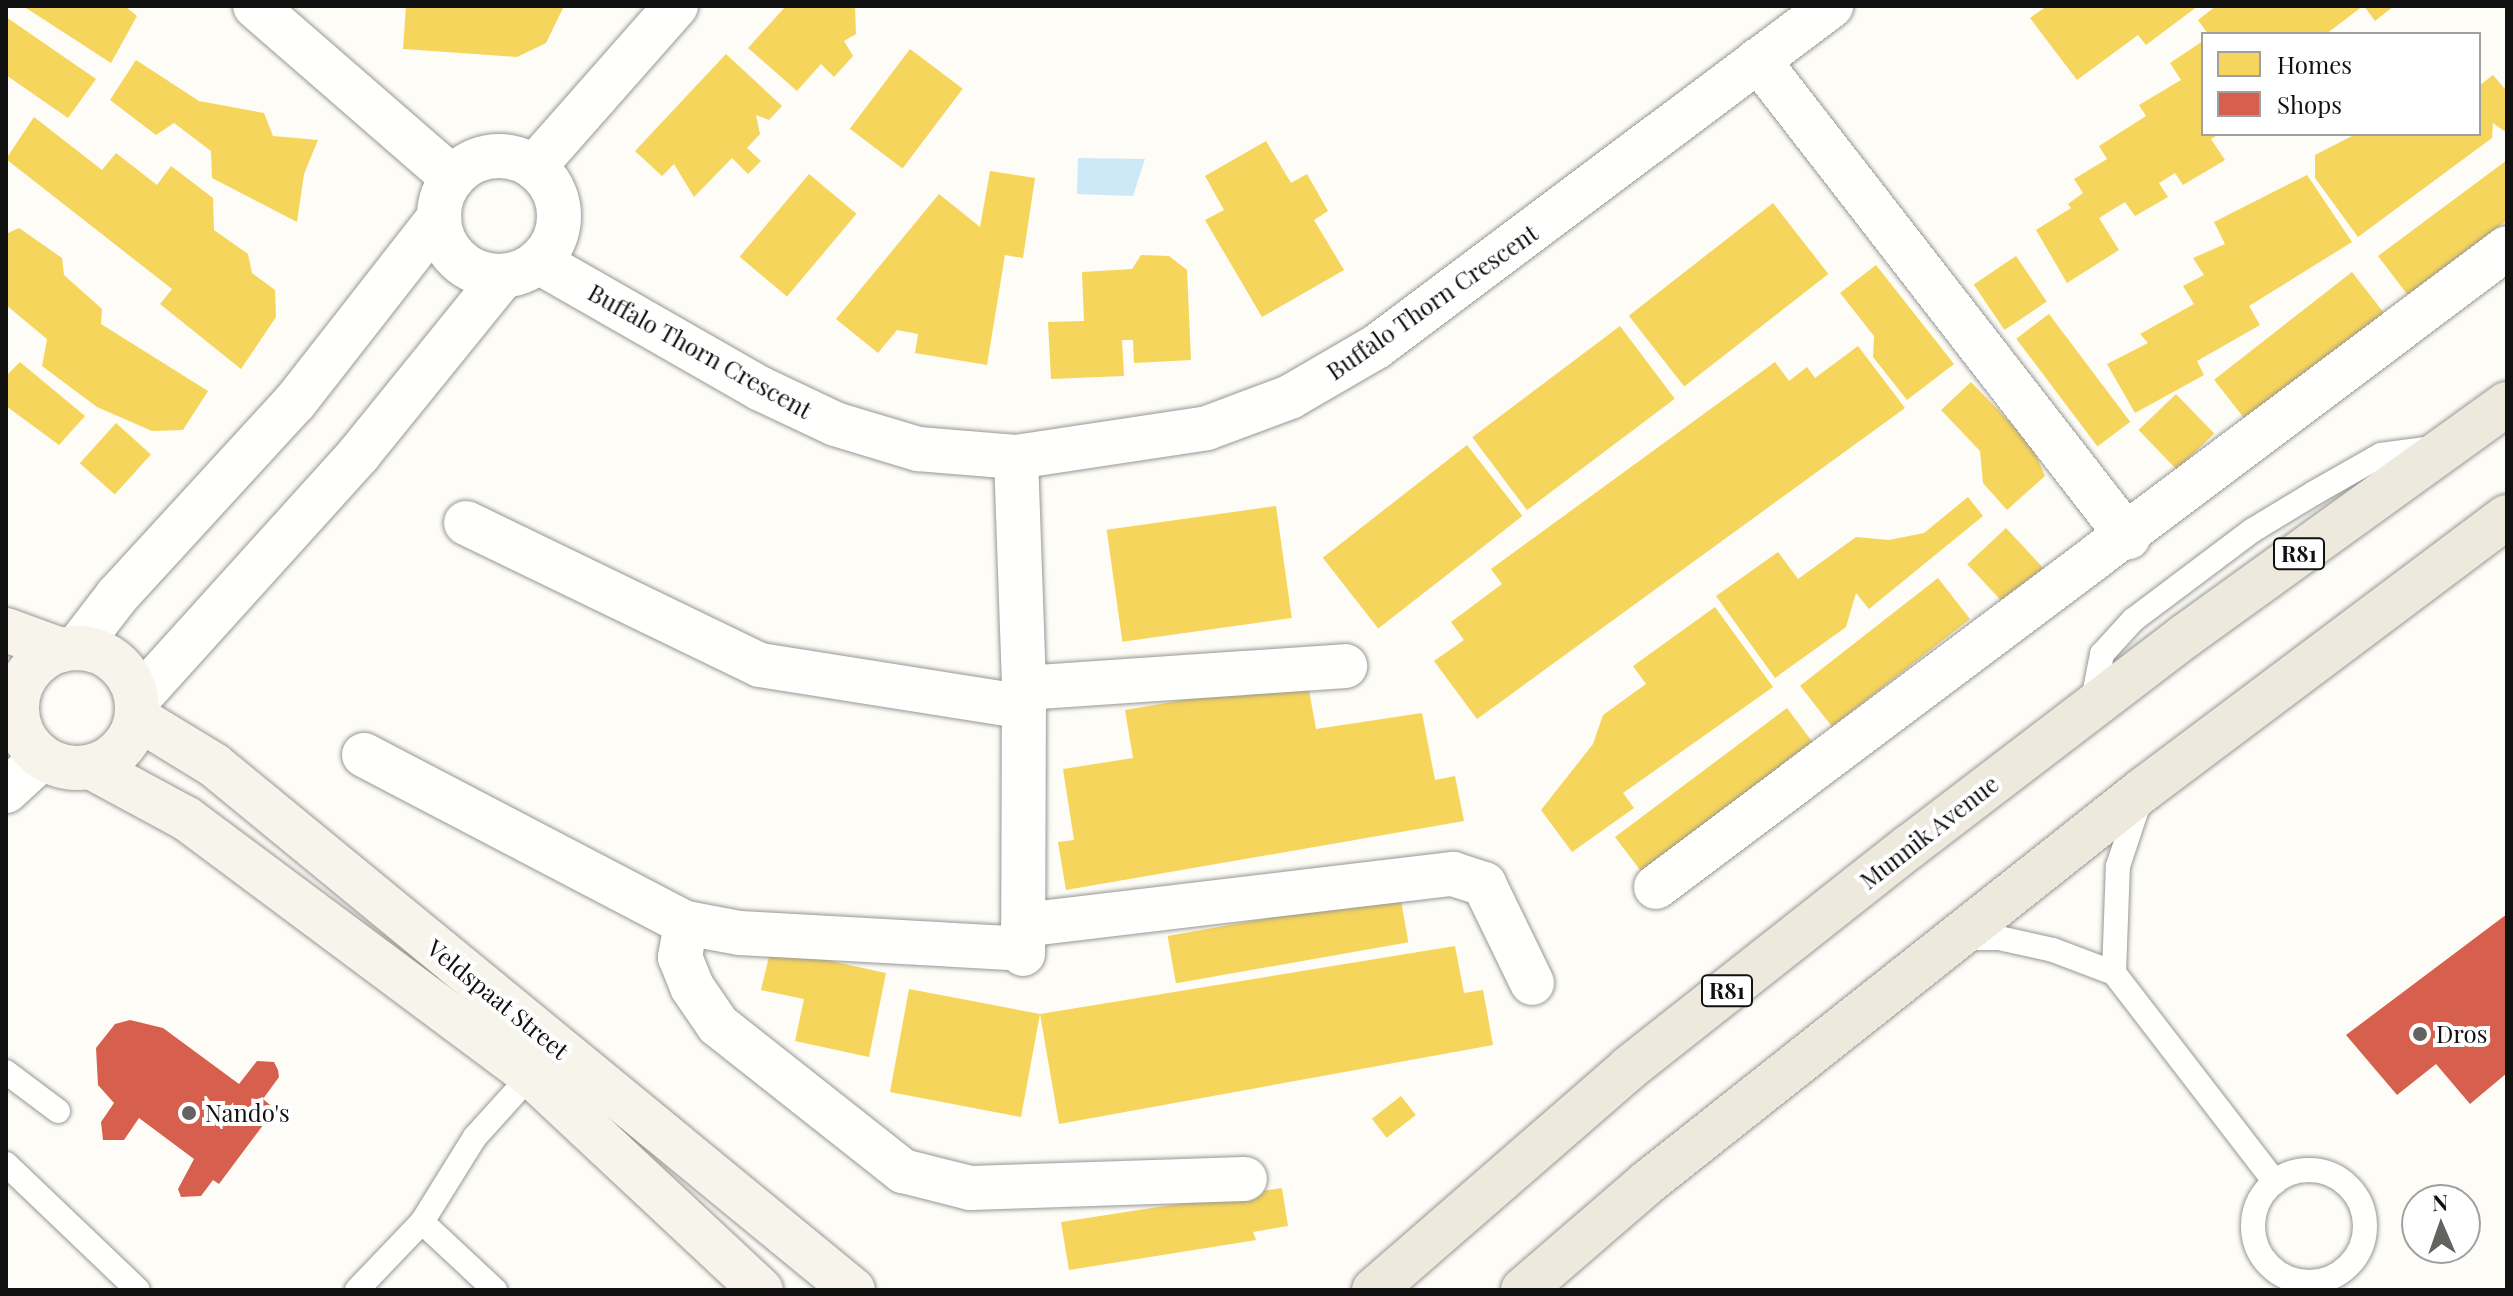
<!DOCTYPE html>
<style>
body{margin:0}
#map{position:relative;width:2513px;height:1296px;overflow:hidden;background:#fdfcf7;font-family:"Playfair Display",serif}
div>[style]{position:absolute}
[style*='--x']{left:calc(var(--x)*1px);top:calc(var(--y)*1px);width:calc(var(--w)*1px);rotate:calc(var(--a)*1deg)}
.water>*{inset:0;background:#cde8f7}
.homes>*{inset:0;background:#f6d55c;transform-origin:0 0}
.shops>*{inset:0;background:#d6604d}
.roads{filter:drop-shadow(0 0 2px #979795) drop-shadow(0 0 2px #979795)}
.lane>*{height:24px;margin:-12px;padding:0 12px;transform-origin:12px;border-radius:12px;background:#fffffe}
.lane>.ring{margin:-12px;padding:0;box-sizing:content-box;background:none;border:24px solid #fffffe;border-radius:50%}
.street>*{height:44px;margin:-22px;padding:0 22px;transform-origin:22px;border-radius:22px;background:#fffffe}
.street>.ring{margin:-22px;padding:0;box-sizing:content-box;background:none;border:44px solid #fffffe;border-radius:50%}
.secondary>*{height:44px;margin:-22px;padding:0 22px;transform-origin:22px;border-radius:22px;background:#f6f4eb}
.secondary>.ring{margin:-22px;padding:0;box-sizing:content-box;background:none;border:44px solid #f6f4eb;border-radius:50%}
.primary>*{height:44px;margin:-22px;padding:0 22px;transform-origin:22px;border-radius:22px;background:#ede9dc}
.dots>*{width:22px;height:22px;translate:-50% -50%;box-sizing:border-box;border:4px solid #fff;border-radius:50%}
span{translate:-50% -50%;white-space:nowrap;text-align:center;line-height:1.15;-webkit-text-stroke:8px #fff;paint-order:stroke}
.shield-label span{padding:2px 6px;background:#fff;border:2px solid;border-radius:6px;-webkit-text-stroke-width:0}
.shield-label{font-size:22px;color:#111;font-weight:700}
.street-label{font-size:24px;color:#111}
.poi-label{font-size:24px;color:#111}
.left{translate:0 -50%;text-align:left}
.frame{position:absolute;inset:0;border:8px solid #111;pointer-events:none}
.legend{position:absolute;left:2201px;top:32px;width:280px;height:104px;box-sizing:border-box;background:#fff;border:2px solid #a0a0a0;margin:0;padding:10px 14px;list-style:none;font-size:24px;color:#111}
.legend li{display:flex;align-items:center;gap:16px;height:40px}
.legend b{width:40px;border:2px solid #a0a0a0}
.north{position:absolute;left:2401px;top:1184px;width:80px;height:80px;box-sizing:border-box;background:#fff;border:2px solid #a0a0a0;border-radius:50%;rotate:358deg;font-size:22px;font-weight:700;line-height:32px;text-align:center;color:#111}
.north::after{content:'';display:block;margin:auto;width:28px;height:36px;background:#646362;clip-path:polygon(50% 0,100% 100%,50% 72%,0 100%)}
</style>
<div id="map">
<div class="water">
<div style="clip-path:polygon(1078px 158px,1145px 159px,1133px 196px,1077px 194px)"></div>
</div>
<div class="homes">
<div style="clip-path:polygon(23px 6px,125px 6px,137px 16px,111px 63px)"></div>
<div style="clip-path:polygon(406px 6px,564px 6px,546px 43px,517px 57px,403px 49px)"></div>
<div style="clip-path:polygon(786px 6px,855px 6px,856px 34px,844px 41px,853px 56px,834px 77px,821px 64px,797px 91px,748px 48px)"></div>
<div style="clip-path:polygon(2047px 6px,2198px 6px,2146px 45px,2138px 35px,2077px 80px,2030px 18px)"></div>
<div style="clip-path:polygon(2216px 6px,2363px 6px,2326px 34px,2208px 34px,2198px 20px)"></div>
<div style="clip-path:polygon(2364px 6px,2394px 6px,2375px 21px)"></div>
<div style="clip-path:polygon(6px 17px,96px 79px,68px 118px,6px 75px)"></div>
<div style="clip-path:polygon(2203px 41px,2203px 134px,2219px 134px,2211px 139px,2225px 160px,2183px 185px,2175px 173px,2159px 183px,2168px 197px,2135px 216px,2125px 202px,2099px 218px,2119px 250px,2067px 283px,2036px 230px,2071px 208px,2068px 204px,2083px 193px,2074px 179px,2107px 159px,2099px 146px,2146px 116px,2139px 105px,2181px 80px,2170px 63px)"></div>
<div style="left:910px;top:49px;width:66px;height:100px;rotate:37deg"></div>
<div style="clip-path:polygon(726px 54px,782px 106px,769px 120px,756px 115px,760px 134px,747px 148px,761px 161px,748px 174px,732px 158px,694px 197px,674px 164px,662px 176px,635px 151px)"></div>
<div style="clip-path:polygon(136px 60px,199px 101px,264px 113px,273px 136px,318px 140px,304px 174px,297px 222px,212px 178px,211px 151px,174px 123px,156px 135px,110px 100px)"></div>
<div style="clip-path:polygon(2493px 75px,2504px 88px,2507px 85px,2507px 133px,2493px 123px,2492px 138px,2358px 237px,2315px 178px,2315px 155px,2356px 134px,2479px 134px,2479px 86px)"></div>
<div style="clip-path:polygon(34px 117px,102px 170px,116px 153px,157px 185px,171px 166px,213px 198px,214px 230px,248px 254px,252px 273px,275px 290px,276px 317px,241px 369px,160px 304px,172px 289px,6px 159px)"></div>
<div style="clip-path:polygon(1266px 141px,1291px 183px,1307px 174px,1328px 211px,1314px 220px,1344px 270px,1262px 317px,1205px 220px,1224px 210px,1205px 176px)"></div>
<div style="clip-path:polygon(2507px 160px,2507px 220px,2410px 298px,2378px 256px)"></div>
<div style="clip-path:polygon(990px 171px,1035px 178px,1023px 258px,1005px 255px,987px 365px,915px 353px,918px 334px,897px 330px,878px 353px,836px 319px,939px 194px,980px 227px)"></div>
<div style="left:809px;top:174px;width:62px;height:108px;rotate:40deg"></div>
<div style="clip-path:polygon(2307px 175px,2352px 242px,2249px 306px,2260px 325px,2197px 361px,2204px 375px,2135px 413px,2107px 364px,2148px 343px,2140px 334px,2194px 304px,2183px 286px,2204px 275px,2193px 258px,2225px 244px,2214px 222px)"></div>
<div style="left:1773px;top:203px;width:90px;height:183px;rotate:52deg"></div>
<div style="clip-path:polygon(19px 228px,62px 258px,64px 275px,102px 309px,101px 324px,208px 391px,183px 430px,152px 431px,97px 407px,42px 366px,47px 339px,6px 305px,6px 234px)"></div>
<div style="clip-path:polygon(1141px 255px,1169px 256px,1187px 270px,1191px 360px,1134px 363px,1133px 340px,1122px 340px,1124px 376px,1051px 379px,1048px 322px,1084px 321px,1082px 272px,1132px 269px)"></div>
<div style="left:2016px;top:256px;width:55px;height:51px;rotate:56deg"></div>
<div style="clip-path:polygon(1876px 265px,1954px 364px,1907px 400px,1873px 357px,1874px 336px,1840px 293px)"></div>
<div style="left:2352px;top:272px;width:53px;height:175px;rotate:52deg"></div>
<div style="left:2049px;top:314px;width:135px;height:41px;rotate:53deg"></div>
<div style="left:1620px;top:326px;width:91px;height:185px;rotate:53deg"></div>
<div style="clip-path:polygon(1858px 346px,1905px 408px,1477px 719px,1434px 661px,1464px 640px,1451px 622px,1502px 584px,1491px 569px,1775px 362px,1789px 381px,1807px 367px,1815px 378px)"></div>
<div style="clip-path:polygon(20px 362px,85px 416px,59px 445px,6px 406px,6px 376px)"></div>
<div style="clip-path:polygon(1971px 382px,2031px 444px,2045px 476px,2007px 510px,1983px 483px,1980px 451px,1941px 410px)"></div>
<div style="left:2176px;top:394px;width:55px;height:52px;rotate:46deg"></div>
<div style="left:116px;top:423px;width:47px;height:54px;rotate:42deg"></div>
<div style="left:1467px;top:445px;width:90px;height:183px;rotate:52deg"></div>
<div style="clip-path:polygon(1968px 497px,1983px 516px,1869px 609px,1856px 593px,1846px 627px,1775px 678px,1716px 596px,1778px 552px,1798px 579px,1856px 537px,1889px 540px,1924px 533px)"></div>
<div style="left:1276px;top:506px;width:113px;height:171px;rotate:82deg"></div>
<div style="left:2006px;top:528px;width:56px;height:53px;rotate:47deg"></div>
<div style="left:1938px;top:578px;width:52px;height:175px;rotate:52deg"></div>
<div style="clip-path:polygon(1715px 607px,1773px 687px,1623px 793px,1634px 808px,1572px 852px,1541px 810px,1593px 744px,1603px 715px,1646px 684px,1633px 666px)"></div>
<div style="clip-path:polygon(1307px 679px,1316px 729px,1422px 713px,1435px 780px,1455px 776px,1464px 821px,1066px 890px,1058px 842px,1074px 840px,1063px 769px,1133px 758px,1125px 710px)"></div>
<div style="clip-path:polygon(1787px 708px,1814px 744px,1647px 879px,1615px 837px)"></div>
<div style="left:1400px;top:895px;width:48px;height:236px;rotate:80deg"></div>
<div style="clip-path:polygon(1455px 946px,1464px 993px,1483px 990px,1493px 1045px,1059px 1124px,1040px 1014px,1021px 1117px,890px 1092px,909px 989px,1040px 1014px)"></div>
<div style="clip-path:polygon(771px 948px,886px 973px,869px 1057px,795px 1041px,804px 999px,761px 990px)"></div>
<div style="left:1401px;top:1096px;width:24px;height:37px;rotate:52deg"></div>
<div style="clip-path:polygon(1282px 1188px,1288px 1226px,1253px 1232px,1256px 1240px,1069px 1270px,1061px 1222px)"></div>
</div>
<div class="shops">
<div style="clip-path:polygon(2507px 914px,2507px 1073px,2470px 1104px,2436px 1064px,2397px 1095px,2346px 1035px)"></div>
<div style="clip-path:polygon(130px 1020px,163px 1028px,239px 1084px,257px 1061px,274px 1062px,278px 1070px,279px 1077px,263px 1099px,275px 1109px,219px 1184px,213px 1180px,201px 1196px,181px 1197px,178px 1189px,194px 1159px,139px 1118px,124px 1140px,103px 1140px,101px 1122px,114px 1103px,98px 1085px,96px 1048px,115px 1024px)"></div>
</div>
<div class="roads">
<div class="lane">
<div style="--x:2092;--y:705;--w:52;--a:-78.9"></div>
<div style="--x:2102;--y:654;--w:46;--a:-47.6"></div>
<div style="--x:2133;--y:620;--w:150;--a:-36.9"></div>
<div style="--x:2253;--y:530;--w:71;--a:-31.2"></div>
<div style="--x:2314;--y:493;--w:77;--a:-29.6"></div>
<div style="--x:2381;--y:455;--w:51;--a:-7.8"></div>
<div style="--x:1958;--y:938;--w:41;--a:0"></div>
<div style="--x:1999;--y:938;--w:55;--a:12.5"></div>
<div style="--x:2053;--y:950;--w:65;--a:20.7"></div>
<div style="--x:2114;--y:973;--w:264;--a:52.4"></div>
<div style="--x:2114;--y:973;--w:107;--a:-87.9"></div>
<div style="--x:2118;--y:866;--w:70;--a:-71.6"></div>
<div style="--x:6;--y:1072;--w:65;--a:36.9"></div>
<div style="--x:6;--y:1164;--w:182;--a:43.7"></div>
<div class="ring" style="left:2253px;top:1170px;width:88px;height:88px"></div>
<div style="--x:422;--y:1222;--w:100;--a:43"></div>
<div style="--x:357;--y:1290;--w:94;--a:-46.3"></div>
<div style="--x:422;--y:1222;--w:100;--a:-58.1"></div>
<div style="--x:475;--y:1137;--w:84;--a:-47.9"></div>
</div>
<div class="street">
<div style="--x:255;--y:6;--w:262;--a:41"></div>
<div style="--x:1758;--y:60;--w:604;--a:52.2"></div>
<div class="ring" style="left:439px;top:156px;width:76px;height:76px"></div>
<div style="--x:534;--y:167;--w:215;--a:-48.6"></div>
<div style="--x:539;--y:262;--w:254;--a:29.8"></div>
<div style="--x:759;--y:388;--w:84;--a:25.3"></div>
<div style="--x:835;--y:424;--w:87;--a:16.8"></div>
<div style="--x:918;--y:449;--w:98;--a:4.7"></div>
<div style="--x:1016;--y:457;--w:193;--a:-8.6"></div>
<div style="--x:1207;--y:428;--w:89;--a:-20.5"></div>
<div style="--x:1290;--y:397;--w:99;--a:-30.2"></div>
<div style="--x:1376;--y:347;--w:569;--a:-36.85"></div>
<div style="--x:1016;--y:457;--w:231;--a:88"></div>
<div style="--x:1024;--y:688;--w:266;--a:90.2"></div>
<div style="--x:466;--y:523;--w:326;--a:25.8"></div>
<div style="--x:760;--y:665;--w:267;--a:9"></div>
<div style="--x:77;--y:648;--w:66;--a:-52.4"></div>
<div style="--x:117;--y:596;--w:263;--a:-47.5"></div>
<div style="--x:295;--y:402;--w:234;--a:-52"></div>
<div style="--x:1024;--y:688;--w:322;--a:-3.9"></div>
<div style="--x:137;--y:700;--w:331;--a:-47.9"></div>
<div style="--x:359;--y:454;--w:229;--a:-51"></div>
<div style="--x:6;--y:728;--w:20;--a:-60"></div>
<div style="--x:364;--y:755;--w:363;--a:27.6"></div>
<div style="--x:686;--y:923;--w:55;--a:10.5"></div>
<div style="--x:740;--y:933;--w:283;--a:3.2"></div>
<div style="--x:6;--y:791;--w:49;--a:-42.5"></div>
<div style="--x:1656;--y:887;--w:1064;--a:-36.9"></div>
<div style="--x:686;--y:923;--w:35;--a:100"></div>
<div style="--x:680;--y:957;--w:32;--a:68"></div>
<div style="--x:692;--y:987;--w:46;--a:55.6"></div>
<div style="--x:718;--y:1025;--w:236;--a:38.3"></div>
<div style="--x:903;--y:1171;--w:69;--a:14.2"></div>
<div style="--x:970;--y:1188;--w:275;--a:-1.9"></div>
<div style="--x:1023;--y:925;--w:433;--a:-6.8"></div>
<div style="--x:1453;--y:874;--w:33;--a:18"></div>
<div style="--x:1484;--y:884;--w:110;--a:64.1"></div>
</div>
<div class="secondary">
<div style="--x:6;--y:630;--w:59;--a:20"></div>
<div class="ring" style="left:17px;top:648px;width:76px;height:76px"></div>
<div style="--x:137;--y:718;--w:90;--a:31.4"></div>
<div style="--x:214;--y:765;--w:827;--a:39.41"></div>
<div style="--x:91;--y:767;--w:109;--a:28.4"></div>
<div style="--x:187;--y:819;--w:429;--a:36.7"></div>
<div style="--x:531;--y:1075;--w:315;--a:43.1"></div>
</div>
<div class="primary">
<div style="--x:1374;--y:1290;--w:338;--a:-41"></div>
<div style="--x:1629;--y:1068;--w:357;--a:-38.3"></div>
<div style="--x:1909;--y:847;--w:347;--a:-37.4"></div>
<div style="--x:2185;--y:636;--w:397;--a:-35.8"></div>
<div style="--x:1523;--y:1290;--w:165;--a:-40.8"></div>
<div style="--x:1648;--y:1182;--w:631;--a:-38.38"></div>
<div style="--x:2143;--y:790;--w:455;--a:-36.9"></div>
</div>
</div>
<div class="dots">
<div style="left:2420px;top:1034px;background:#646362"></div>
<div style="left:189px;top:1113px;background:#646362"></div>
</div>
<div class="shield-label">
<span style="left:2299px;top:554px">R81</span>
<span style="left:1727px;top:991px">R81</span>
</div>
<div class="street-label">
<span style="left:1432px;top:302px;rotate:-35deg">Buffalo Thorn Crescent</span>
<span style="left:700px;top:351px;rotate:29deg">Buffalo Thorn Crescent</span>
<span style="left:1929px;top:832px;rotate:-38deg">Munnik Avenue</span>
<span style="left:498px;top:999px;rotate:39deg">Veldspaat Street</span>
</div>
<div class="poi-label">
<span class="left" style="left:2436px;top:1034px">Dros</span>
<span class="left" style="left:205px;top:1113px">Nando's</span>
</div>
<div class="frame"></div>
<ul class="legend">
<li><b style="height:22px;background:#f6d55c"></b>Homes</li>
<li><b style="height:22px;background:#d6604d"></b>Shops</li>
</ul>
<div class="north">N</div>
</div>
